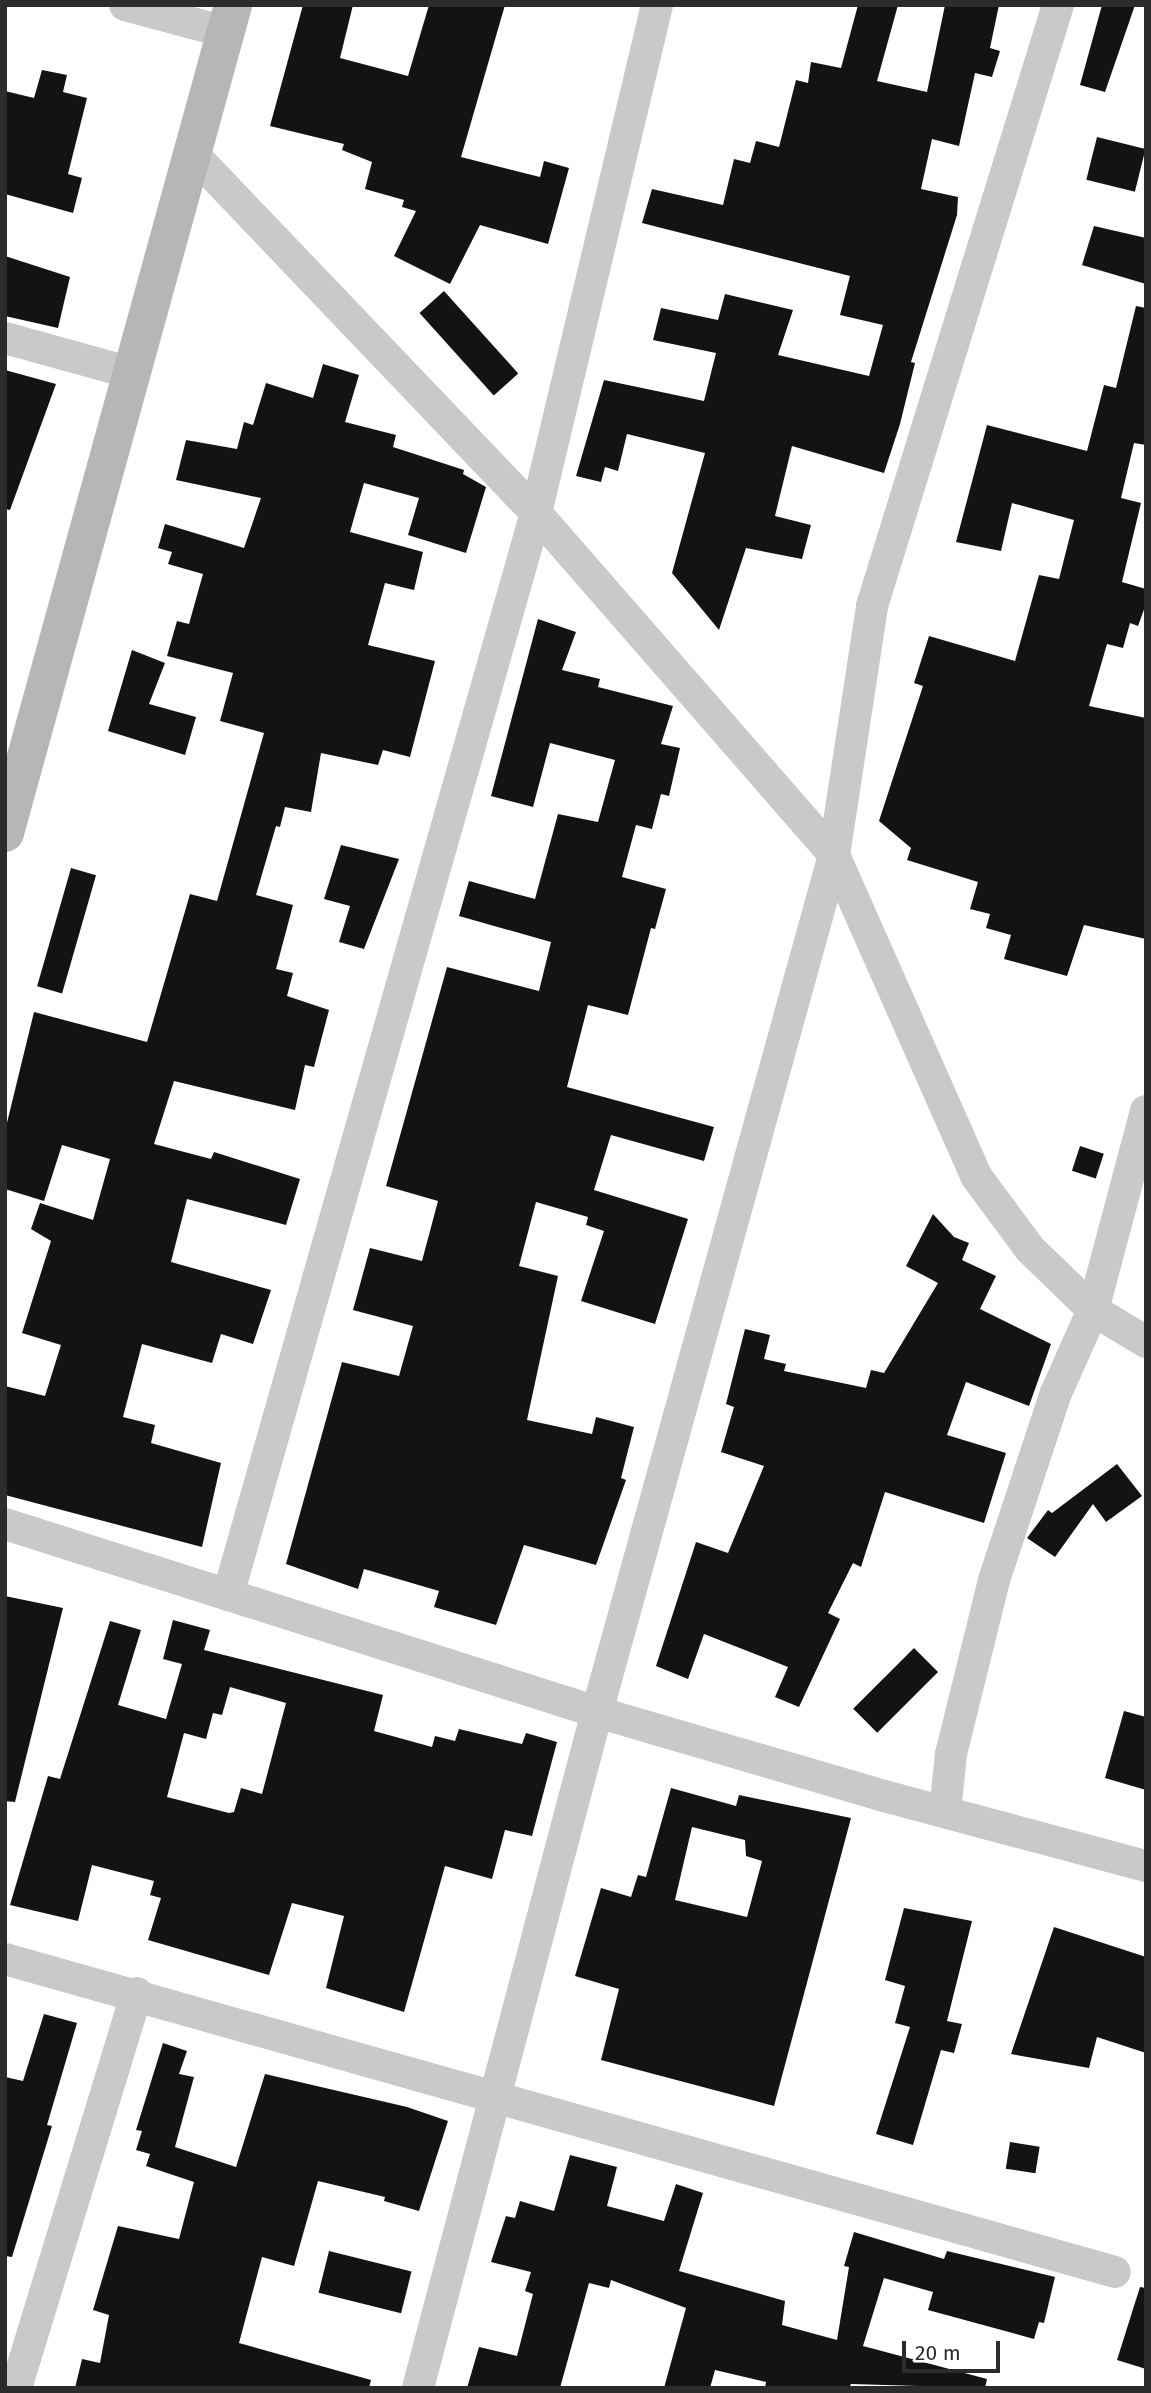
<!DOCTYPE html>
<style>
body{margin:0}
#map{position:relative;width:1151px;height:2393px;overflow:hidden;background:#fff;font-family:"Fira Sans",sans-serif}
div>[style]{position:absolute}
[style*='--x']{left:calc(var(--x)*1px);top:calc(var(--y)*1px);width:calc(var(--w)*1px);rotate:calc(var(--a)*1deg)}
.building>*{inset:0;background:#131313;transform-origin:0 0}
.street>*{height:32px;margin:-16px;padding:0 16px;transform-origin:16px;border-radius:16px;background:#c9c9c9}
.secondary>*{height:38px;margin:-19px;padding:0 19px;transform-origin:19px;border-radius:19px;background:#b6b6b6}
span{translate:-50% -50%;white-space:nowrap;text-align:center;line-height:1.15;-webkit-text-stroke:7px #fff;paint-order:stroke}
.frame{position:absolute;inset:0;border:7px solid #2c2c2c;pointer-events:none}
.scale{position:absolute;left:902px;top:2341px;width:98px;height:32px;box-sizing:border-box;border:4px solid #2c2c2c;border-top:0;padding-left:9px;font-size:21px;line-height:24px;white-space:nowrap;color:#2c2c2c;-webkit-text-stroke:5px #fff;paint-order:stroke}
</style>
<div id="map">
<div class="building">
<div style="clip-path:polygon(303px 5px,353px 5px,340px 58px,408px 76px,429px 5px,505px 5px,461px 157px,540px 177px,544px 161px,569px 168px,548px 244px,480px 225px,450px 284px,394px 256px,416px 211px,402px 207px,404px 200px,365px 189px,372px 162px,342px 150px,344px 144px,270px 126px)"></div>
<div style="clip-path:polygon(858px 5px,898px 5px,877px 81px,927px 92px,945px 5px,999px 5px,990px 48px,1000px 51px,992px 77px,975px 73px,959px 146px,932px 139px,921px 189px,958px 197px,957px 215px,911px 362px,915px 363px,900px 424px,884px 473px,792px 446px,775px 516px,811px 525px,802px 559px,746px 548px,719px 630px,672px 573px,705px 453px,627px 434px,618px 471px,605px 467px,601px 482px,576px 476px,604px 380px,704px 401px,716px 353px,653px 340px,661px 308px,718px 320px,725px 294px,793px 310px,778px 355px,869px 376px,883px 325px,840px 315px,850px 276px,642px 223px,652px 189px,723px 205px,734px 159px,750px 163px,756px 141px,779px 147px,796px 80px,808px 83px,811px 62px,841px 68px)"></div>
<div style="clip-path:polygon(1102px 5px,1135px 5px,1105px 92px,1080px 85px)"></div>
<div style="clip-path:polygon(42px 70px,67px 75px,63px 92px,87px 98px,68px 174px,82px 178px,73px 213px,5px 194px,5px 91px,34px 98px)"></div>
<div style="left:1097px;top:137px;width:50px;height:44px;rotate:14deg"></div>
<div style="clip-path:polygon(1094px 226px,1146px 238px,1146px 284px,1082px 265px)"></div>
<div style="clip-path:polygon(5px 256px,70px 277px,58px 328px,5px 316px)"></div>
<div style="left:444px;top:291px;width:111px;height:33px;rotate:48deg"></div>
<div style="clip-path:polygon(1136px 306px,1146px 308px,1146px 445px,1134px 443px,1121px 498px,1141px 503px,1122px 582px,1146px 589px,1146px 604px,1138px 626px,1130px 623px,1123px 648px,1107px 644px,1089px 706px,1146px 718px,1146px 939px,1084px 925px,1067px 976px,1004px 959px,1011px 935px,986px 928px,990px 914px,970px 909px,978px 882px,907px 860px,911px 848px,879px 821px,923px 686px,914px 683px,929px 636px,1015px 661px,1039px 575px,1059px 579px,1074px 520px,1012px 503px,1001px 551px,956px 542px,987px 425px,1087px 451px,1104px 385px,1116px 388px)"></div>
<div style="clip-path:polygon(323px 364px,359px 375px,345px 422px,396px 435px,393px 447px,464px 470px,463px 474px,486px 487px,466px 553px,408px 535px,419px 498px,364px 483px,350px 532px,423px 552px,414px 590px,385px 583px,368px 645px,435px 661px,410px 757px,383px 750px,378px 765px,321px 753px,311px 812px,285px 807px,280px 827px,276px 826px,256px 895px,293px 905px,276px 969px,293px 973px,287px 996px,329px 1010px,314px 1067px,305px 1065px,295px 1110px,174px 1081px,154px 1144px,211px 1159px,214px 1152px,300px 1179px,286px 1225px,187px 1199px,171px 1262px,271px 1290px,253px 1344px,221px 1334px,212px 1363px,142px 1344px,123px 1417px,155px 1425px,151px 1443px,221px 1463px,202px 1547px,5px 1495px,5px 1386px,45px 1396px,61px 1345px,22px 1333px,51px 1241px,31px 1229px,40px 1203px,93px 1220px,110px 1159px,62px 1145px,44px 1201px,5px 1189px,5px 1131px,34px 1012px,147px 1042px,190px 894px,217px 901px,264px 733px,220px 721px,233px 673px,167px 656px,177px 621px,189px 624px,203px 574px,168px 564px,172px 552px,158px 548px,165px 524px,244px 548px,261px 498px,176px 480px,186px 440px,237px 449px,244px 422px,253px 425px,266px 383px,313px 398px)"></div>
<div style="clip-path:polygon(5px 370px,56px 384px,10px 510px,5px 509px)"></div>
<div style="clip-path:polygon(538px 619px,576px 632px,562px 670px,600px 679px,598px 687px,673px 706px,661px 744px,680px 748px,669px 796px,661px 794px,652px 829px,636px 825px,622px 877px,666px 889px,655px 929px,651px 928px,628px 1015px,588px 1005px,567px 1087px,714px 1127px,704px 1161px,611px 1135px,594px 1190px,688px 1219px,655px 1324px,581px 1301px,604px 1231px,586px 1225px,588px 1217px,536px 1202px,519px 1266px,558px 1276px,527px 1420px,592px 1434px,596px 1417px,634px 1427px,621px 1478px,626px 1480px,596px 1565px,524px 1545px,496px 1625px,434px 1607px,439px 1591px,364px 1569px,358px 1589px,286px 1564px,342px 1362px,399px 1376px,413px 1326px,353px 1310px,370px 1248px,422px 1261px,438px 1201px,386px 1186px,447px 967px,539px 991px,551px 942px,459px 916px,469px 881px,535px 899px,558px 814px,598px 822px,615px 760px,550px 743px,533px 807px,491px 796px)"></div>
<div style="clip-path:polygon(132px 650px,165px 663px,149px 704px,196px 717px,185px 755px,108px 731px)"></div>
<div style="clip-path:polygon(341px 845px,399px 859px,364px 949px,339px 942px,350px 906px,324px 899px)"></div>
<div style="left:71px;top:868px;width:26px;height:123px;rotate:16deg"></div>
<div style="left:1080px;top:1146px;width:25px;height:26px;rotate:18deg"></div>
<div style="clip-path:polygon(933px 1214px,954px 1237px,969px 1243px,962px 1260px,996px 1276px,980px 1309px,1051px 1344px,1029px 1406px,966px 1382px,947px 1435px,1006px 1453px,984px 1523px,885px 1492px,861px 1567px,853px 1563px,828px 1613px,840px 1619px,799px 1707px,775px 1697px,788px 1667px,704px 1634px,688px 1679px,656px 1666px,696px 1542px,728px 1553px,764px 1466px,721px 1452px,734px 1407px,726px 1404px,745px 1329px,770px 1335px,764px 1359px,786px 1364px,784px 1371px,866px 1388px,871px 1370px,884px 1373px,938px 1283px,906px 1266px)"></div>
<div style="clip-path:polygon(1117px 1464px,1142px 1496px,1106px 1522px,1093px 1504px,1055px 1557px,1027px 1538px,1048px 1510px,1052px 1513px)"></div>
<div style="clip-path:polygon(5px 1596px,63px 1608px,15px 1802px,5px 1801px)"></div>
<div style="clip-path:polygon(evenodd,173px 1620px,210px 1630px,204px 1650px,383px 1695px,374px 1731px,432px 1747px,435px 1736px,455px 1741px,459px 1729px,522px 1744px,526px 1733px,557px 1742px,532px 1836px,505px 1830px,492px 1879px,445px 1866px,404px 2012px,326px 1988px,344px 1916px,292px 1903px,269px 1975px,148px 1940px,161px 1898px,150px 1895px,154px 1881px,92px 1865px,78px 1921px,10px 1905px,48px 1776px,60px 1779px,110px 1621px,141px 1630px,118px 1705px,166px 1719px,182px 1664px,163px 1659px,173px 1620px,230px 1687px,286px 1703px,262px 1794px,241px 1788px,234px 1812px,229px 1813px,167px 1797px,184px 1733px,206px 1739px,213px 1713px,222px 1715px,230px 1687px)"></div>
<div style="left:914px;top:1648px;width:34px;height:86px;rotate:45deg"></div>
<div style="clip-path:polygon(1124px 1711px,1146px 1717px,1146px 1790px,1105px 1778px)"></div>
<div style="clip-path:polygon(evenodd,671px 1788px,736px 1806px,739px 1795px,851px 1818px,774px 2106px,601px 2060px,619px 1989px,575px 1976px,601px 1888px,631px 1897px,638px 1875px,646px 1877px,671px 1788px,692px 1827px,745px 1840px,746px 1856px,762px 1861px,747px 1917px,675px 1900px,692px 1827px)"></div>
<div style="clip-path:polygon(904px 1908px,972px 1921px,947px 2021px,962px 2024px,954px 2053px,941px 2050px,913px 2145px,876px 2134px,910px 2027px,895px 2023px,905px 1986px,885px 1980px)"></div>
<div style="clip-path:polygon(1054px 1927px,1146px 1957px,1146px 2053px,1097px 2037px,1089px 2068px,1011px 2054px)"></div>
<div style="clip-path:polygon(44px 2014px,77px 2023px,47px 2125px,52px 2126px,12px 2257px,5px 2256px,5px 2077px,23px 2081px)"></div>
<div style="clip-path:polygon(163px 2043px,187px 2051px,179px 2074px,194px 2077px,175px 2147px,236px 2167px,265px 2074px,407px 2107px,448px 2121px,419px 2211px,384px 2201px,385px 2197px,318px 2181px,294px 2266px,262px 2257px,239px 2343px,371px 2380px,369px 2388px,75px 2388px,82px 2359px,100px 2363px,109px 2315px,93px 2310px,118px 2226px,179px 2239px,194px 2182px,146px 2166px,150px 2154px,136px 2150px,142px 2131px,136px 2130px)"></div>
<div style="left:1010px;top:2142px;width:30px;height:27px;rotate:9deg"></div>
<div style="clip-path:polygon(570px 2155px,617px 2167px,607px 2206px,664px 2221px,676px 2184px,703px 2193px,679px 2271px,785px 2301px,782px 2325px,837px 2340px,849px 2267px,844px 2266px,854px 2232px,944px 2259px,947px 2251px,1055px 2277px,1044px 2323px,1039px 2322px,1034px 2339px,928px 2310px,933px 2292px,884px 2278px,863px 2346px,987px 2379px,985px 2388px,851px 2384px,849px 2388px,765px 2388px,766px 2382px,715px 2370px,710px 2388px,664px 2388px,686px 2308px,611px 2280px,609px 2288px,589px 2283px,560px 2388px,467px 2388px,479px 2347px,517px 2356px,533px 2294px,525px 2291px,531px 2272px,491px 2262px,506px 2216px,515px 2218px,520px 2201px,554px 2211px)"></div>
<div style="left:329px;top:2251px;width:85px;height:43px;rotate:14deg"></div>
<div style="clip-path:polygon(1140px 2287px,1146px 2288px,1146px 2369px,1117px 2360px)"></div>
</div>
<div class="street">
<div style="--x:125;--y:5;--w:105;--a:15"></div>
<div style="--x:193;--y:154;--w:497;--a:46.3"></div>
<div style="--x:536;--y:513;--w:454;--a:48.9"></div>
<div style="--x:834;--y:855;--w:351;--a:66.1"></div>
<div style="--x:976;--y:1176;--w:91;--a:53.5"></div>
<div style="--x:1030;--y:1249;--w:88;--a:44.1"></div>
<div style="--x:1093;--y:1310;--w:62;--a:31.1"></div>
<div style="--x:5;--y:338;--w:132;--a:15.4"></div>
<div style="--x:5;--y:1524;--w:621;--a:17.62"></div>
<div style="--x:597;--y:1712;--w:303;--a:16.3"></div>
<div style="--x:888;--y:1797;--w:267;--a:15"></div>
<div style="--x:228;--y:1595;--w:1125;--a:-74.11"></div>
<div style="--x:536;--y:513;--w:522;--a:-76.6"></div>
<div style="--x:945;--y:1812;--w:58;--a:-84.1"></div>
<div style="--x:951;--y:1754;--w:179;--a:-76.1"></div>
<div style="--x:994;--y:1580;--w:197;--a:-71.7"></div>
<div style="--x:1056;--y:1393;--w:91;--a:-66"></div>
<div style="--x:1093;--y:1310;--w:206;--a:-75.1"></div>
<div style="--x:5;--y:1959;--w:1153;--a:15.75"></div>
<div style="--x:16;--y:2388;--w:413;--a:-73"></div>
<div style="--x:418;--y:2388;--w:699;--a:-75.17"></div>
<div style="--x:597;--y:1712;--w:889;--a:-74.54"></div>
<div style="--x:834;--y:855;--w:252;--a:-81.3"></div>
<div style="--x:872;--y:606;--w:629;--a:-72.8"></div>
</div>
<div class="secondary">
<div style="--x:5;--y:833;--w:859;--a:-74.6"></div>
</div>
<div class="frame"></div>
<div class="scale">20 m</div>
</div>
